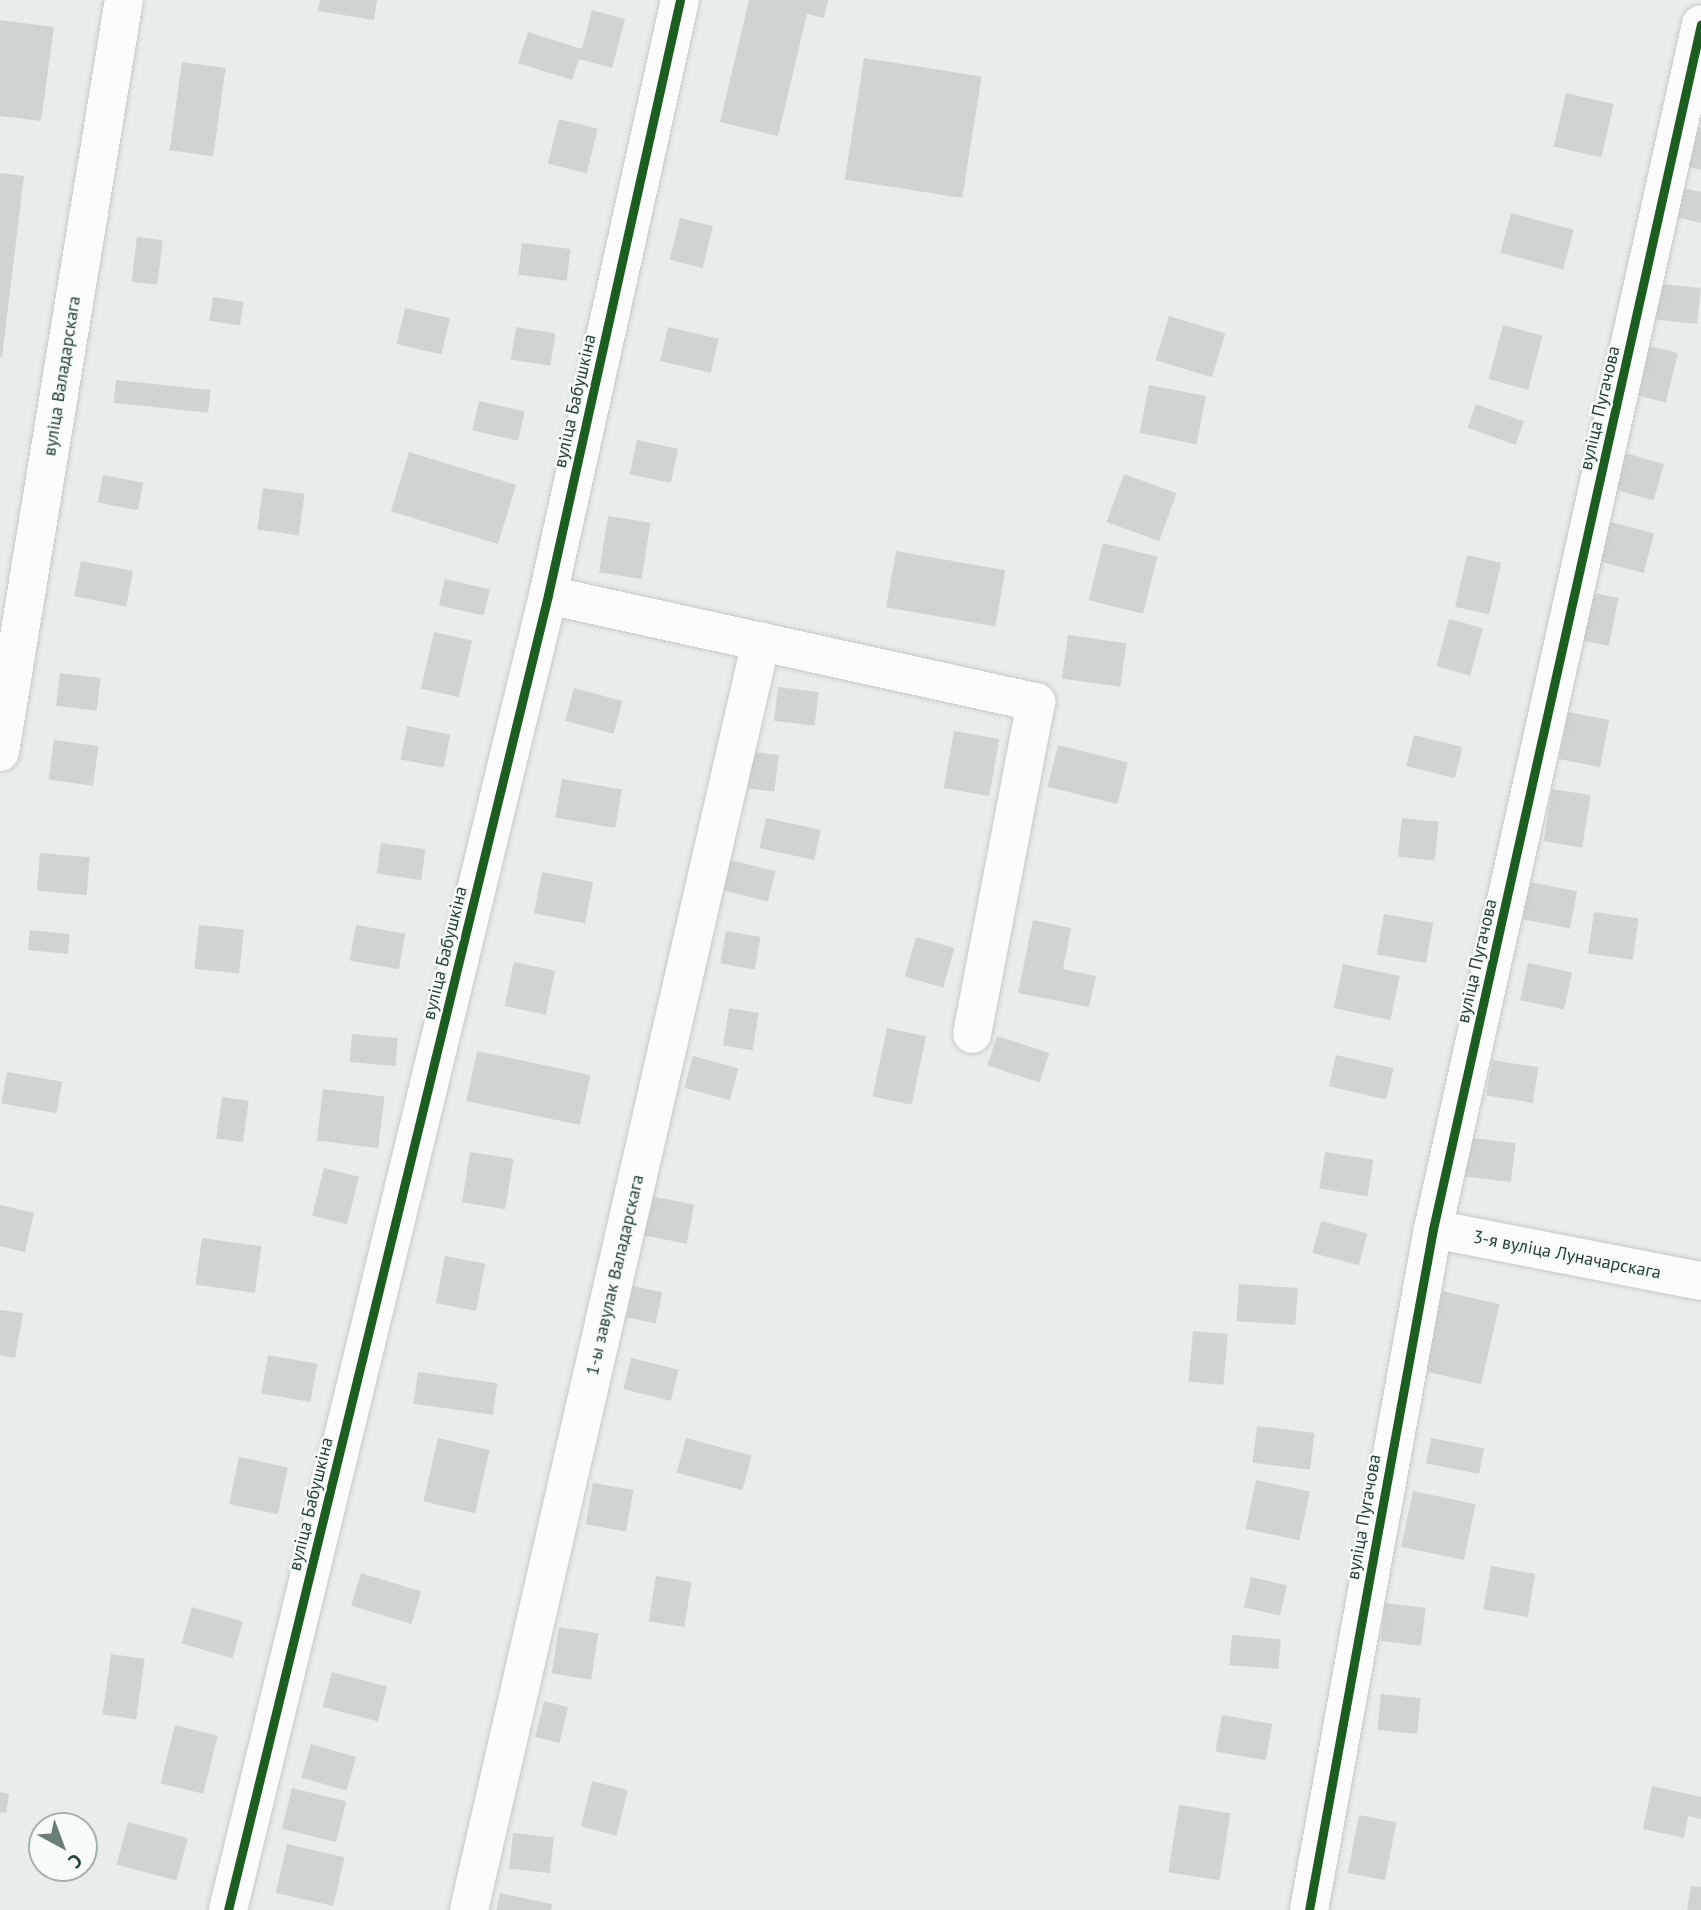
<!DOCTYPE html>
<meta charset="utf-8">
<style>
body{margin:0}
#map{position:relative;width:1701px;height:1910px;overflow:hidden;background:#e8edeb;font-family:"PT Sans",sans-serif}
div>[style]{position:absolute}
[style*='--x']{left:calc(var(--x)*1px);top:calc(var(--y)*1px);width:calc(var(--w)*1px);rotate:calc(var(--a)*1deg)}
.building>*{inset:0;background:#cfd4d2;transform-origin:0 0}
.roads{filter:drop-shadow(0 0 2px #c5cac8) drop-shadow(0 0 2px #c5cac8)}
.street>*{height:38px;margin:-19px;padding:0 19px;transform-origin:19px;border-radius:19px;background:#fcfcfc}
.cycleway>*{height:9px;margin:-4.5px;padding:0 4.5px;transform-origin:4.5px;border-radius:4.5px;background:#1b5e20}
span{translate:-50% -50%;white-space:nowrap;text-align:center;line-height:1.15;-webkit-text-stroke:5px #f7fbf9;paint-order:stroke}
.street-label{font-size:18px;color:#24423a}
.north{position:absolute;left:28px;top:1812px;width:70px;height:70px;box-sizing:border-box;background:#f7fbf9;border:2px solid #a3b1ad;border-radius:50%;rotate:139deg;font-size:19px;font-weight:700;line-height:28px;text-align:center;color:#24423a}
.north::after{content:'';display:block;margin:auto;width:24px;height:32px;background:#697e78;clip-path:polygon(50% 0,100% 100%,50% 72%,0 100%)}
</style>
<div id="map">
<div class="building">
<div style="clip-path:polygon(320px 0,377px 0,374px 20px,318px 11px)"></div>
<div style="clip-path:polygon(749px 0,828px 0,824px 18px,807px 14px,778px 136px,720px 122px)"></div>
<div style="clip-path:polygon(592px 10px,625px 19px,612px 68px,579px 59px,572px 80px,518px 63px,528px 32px,582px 49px)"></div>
<div style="clip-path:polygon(0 20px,54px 27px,41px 121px,0 116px)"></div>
<div style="left:864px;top:58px;width:119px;height:123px;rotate:9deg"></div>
<div style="left:182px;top:62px;width:44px;height:89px;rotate:8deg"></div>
<div style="left:1566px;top:93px;width:49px;height:55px;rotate:13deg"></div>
<div style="left:559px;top:119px;width:40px;height:46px;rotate:14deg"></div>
<div style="clip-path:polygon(1698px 127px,1701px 128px,1701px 170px,1688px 167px)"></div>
<div style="clip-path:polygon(0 173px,24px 176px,2px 357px,0 357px)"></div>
<div style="clip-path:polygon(1683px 188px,1701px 192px,1701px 223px,1676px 217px)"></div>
<div style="left:1511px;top:213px;width:65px;height:41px;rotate:15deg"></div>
<div style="left:680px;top:218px;width:34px;height:43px;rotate:14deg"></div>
<div style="left:137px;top:237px;width:26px;height:45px;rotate:7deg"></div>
<div style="left:522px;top:243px;width:49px;height:32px;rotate:7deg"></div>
<div style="left:1652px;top:283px;width:49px;height:36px;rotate:6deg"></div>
<div style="left:213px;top:297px;width:31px;height:24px;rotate:9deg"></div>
<div style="left:405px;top:308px;width:46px;height:37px;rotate:13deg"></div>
<div style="left:1169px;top:316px;width:59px;height:46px;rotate:17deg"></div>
<div style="left:1503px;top:325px;width:41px;height:56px;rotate:15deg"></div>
<div style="left:516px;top:327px;width:40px;height:33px;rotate:9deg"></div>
<div style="left:668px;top:327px;width:52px;height:35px;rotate:13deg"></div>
<div style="left:1646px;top:345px;width:33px;height:51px;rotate:14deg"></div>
<div style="left:116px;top:380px;width:95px;height:23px;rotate:6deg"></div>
<div style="left:1149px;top:385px;width:58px;height:49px;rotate:11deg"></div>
<div style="left:479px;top:401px;width:47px;height:30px;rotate:13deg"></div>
<div style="left:1476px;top:404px;width:51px;height:25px;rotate:20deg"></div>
<div style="left:637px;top:440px;width:42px;height:35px;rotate:12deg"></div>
<div style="left:1615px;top:450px;width:51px;height:38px;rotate:16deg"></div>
<div style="left:409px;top:452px;width:112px;height:62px;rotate:17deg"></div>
<div style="left:1124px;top:474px;width:56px;height:51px;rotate:20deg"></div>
<div style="left:103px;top:475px;width:41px;height:28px;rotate:11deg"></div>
<div style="left:263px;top:488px;width:42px;height:42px;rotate:8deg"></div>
<div style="left:608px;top:516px;width:43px;height:57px;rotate:9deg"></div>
<div style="left:1600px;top:519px;width:56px;height:41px;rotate:15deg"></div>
<div style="left:1103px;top:543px;width:56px;height:59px;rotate:14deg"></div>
<div style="left:896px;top:551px;width:111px;height:57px;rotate:10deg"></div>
<div style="left:1467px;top:555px;width:35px;height:53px;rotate:13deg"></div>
<div style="left:81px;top:561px;width:53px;height:36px;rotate:11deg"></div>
<div style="left:445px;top:579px;width:46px;height:27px;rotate:13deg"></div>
<div style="left:1583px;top:591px;width:36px;height:49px;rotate:11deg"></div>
<div style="left:1449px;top:619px;width:35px;height:49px;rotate:15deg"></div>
<div style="left:434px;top:632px;width:39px;height:58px;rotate:13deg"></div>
<div style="left:1068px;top:635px;width:59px;height:44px;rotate:8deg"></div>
<div style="left:60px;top:673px;width:41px;height:33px;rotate:7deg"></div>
<div style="left:778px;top:687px;width:41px;height:34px;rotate:7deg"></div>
<div style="left:574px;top:688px;width:50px;height:34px;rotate:15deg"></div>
<div style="left:1568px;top:712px;width:42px;height:48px;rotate:11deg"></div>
<div style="left:407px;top:726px;width:44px;height:34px;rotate:11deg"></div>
<div style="left:954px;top:731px;width:46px;height:58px;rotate:10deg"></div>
<div style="left:1414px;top:735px;width:50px;height:32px;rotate:14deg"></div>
<div style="left:54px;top:740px;width:45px;height:40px;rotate:8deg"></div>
<div style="left:1058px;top:745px;width:72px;height:43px;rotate:14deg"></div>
<div style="left:746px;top:751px;width:33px;height:37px;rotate:7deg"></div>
<div style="left:562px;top:779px;width:61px;height:39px;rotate:10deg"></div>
<div style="left:1552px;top:789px;width:39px;height:53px;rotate:9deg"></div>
<div style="left:766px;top:818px;width:56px;height:31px;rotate:12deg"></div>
<div style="left:1402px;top:818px;width:37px;height:39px;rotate:6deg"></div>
<div style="left:381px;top:843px;width:45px;height:31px;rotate:8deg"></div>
<div style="left:40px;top:853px;width:50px;height:38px;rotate:5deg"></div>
<div style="left:722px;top:858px;width:55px;height:31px;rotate:14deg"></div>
<div style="left:542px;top:872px;width:52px;height:42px;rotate:11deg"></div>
<div style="left:1530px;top:882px;width:48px;height:38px;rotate:11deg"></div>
<div style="left:1594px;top:912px;width:45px;height:42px;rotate:8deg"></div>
<div style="left:1384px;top:914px;width:50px;height:41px;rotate:10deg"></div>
<div style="clip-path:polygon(1033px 920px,1071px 928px,1063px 969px,1096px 976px,1089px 1007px,1018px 993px)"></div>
<div style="left:199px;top:925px;width:45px;height:44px;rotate:6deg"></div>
<div style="left:356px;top:925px;width:50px;height:36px;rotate:10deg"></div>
<div style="left:30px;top:930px;width:40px;height:20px;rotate:6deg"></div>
<div style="left:726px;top:931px;width:35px;height:33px;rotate:10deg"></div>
<div style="left:916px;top:937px;width:40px;height:41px;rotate:16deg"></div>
<div style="left:514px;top:962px;width:42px;height:45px;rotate:12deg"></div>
<div style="left:1528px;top:963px;width:45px;height:38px;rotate:12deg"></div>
<div style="left:1343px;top:964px;width:58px;height:45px;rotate:12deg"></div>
<div style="left:729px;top:1008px;width:30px;height:38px;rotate:9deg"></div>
<div style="left:887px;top:1028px;width:40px;height:70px;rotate:12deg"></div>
<div style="left:352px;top:1034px;width:46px;height:28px;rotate:5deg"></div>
<div style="left:997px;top:1036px;width:55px;height:31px;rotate:18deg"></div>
<div style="left:477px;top:1051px;width:116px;height:51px;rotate:12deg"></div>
<div style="left:1336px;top:1055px;width:59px;height:32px;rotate:13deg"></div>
<div style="left:693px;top:1056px;width:47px;height:33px;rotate:15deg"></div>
<div style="left:1492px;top:1060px;width:47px;height:36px;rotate:9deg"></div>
<div style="left:7px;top:1072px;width:56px;height:32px;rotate:10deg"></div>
<div style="left:323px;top:1089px;width:62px;height:52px;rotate:7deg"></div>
<div style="left:222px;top:1097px;width:27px;height:42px;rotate:8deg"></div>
<div style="left:1465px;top:1137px;width:51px;height:39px;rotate:7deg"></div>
<div style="left:470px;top:1152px;width:44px;height:51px;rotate:9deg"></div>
<div style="left:1325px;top:1152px;width:49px;height:37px;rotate:9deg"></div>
<div style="left:324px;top:1168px;width:36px;height:49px;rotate:14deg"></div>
<div style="left:651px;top:1196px;width:44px;height:40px;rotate:11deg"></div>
<div style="clip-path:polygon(0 1205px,34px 1213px,25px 1252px,0 1246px)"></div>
<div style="left:1321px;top:1221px;width:48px;height:33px;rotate:15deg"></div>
<div style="left:202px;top:1238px;width:60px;height:47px;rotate:8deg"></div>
<div style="left:445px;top:1256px;width:41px;height:48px;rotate:11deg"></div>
<div style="left:1239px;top:1284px;width:59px;height:37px;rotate:4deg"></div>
<div style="left:633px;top:1286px;width:30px;height:32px;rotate:12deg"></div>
<div style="left:1442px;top:1291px;width:59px;height:82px;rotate:13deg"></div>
<div style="clip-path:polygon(0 1310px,23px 1313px,15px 1358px,0 1355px)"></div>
<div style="left:1193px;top:1331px;width:35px;height:51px;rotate:5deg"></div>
<div style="left:268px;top:1355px;width:50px;height:39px;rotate:10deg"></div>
<div style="left:631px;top:1358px;width:49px;height:32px;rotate:14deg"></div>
<div style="left:418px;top:1372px;width:80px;height:32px;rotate:8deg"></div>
<div style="left:1257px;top:1426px;width:58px;height:37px;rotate:7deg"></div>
<div style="left:438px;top:1438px;width:53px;height:65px;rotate:13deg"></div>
<div style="left:686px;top:1438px;width:68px;height:36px;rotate:15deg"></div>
<div style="left:1431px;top:1438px;width:54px;height:26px;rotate:11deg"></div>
<div style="left:239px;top:1457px;width:50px;height:48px;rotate:12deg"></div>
<div style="left:1256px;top:1480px;width:55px;height:50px;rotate:12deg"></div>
<div style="left:593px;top:1483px;width:41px;height:42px;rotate:10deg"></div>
<div style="left:1413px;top:1491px;width:64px;height:57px;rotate:12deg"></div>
<div style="left:1491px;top:1566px;width:45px;height:44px;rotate:10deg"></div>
<div style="left:361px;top:1573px;width:63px;height:34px;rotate:17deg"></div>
<div style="left:656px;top:1576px;width:36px;height:46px;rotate:9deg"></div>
<div style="left:1251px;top:1577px;width:37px;height:31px;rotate:13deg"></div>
<div style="left:1385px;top:1603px;width:41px;height:38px;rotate:7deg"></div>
<div style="left:192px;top:1607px;width:53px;height:38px;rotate:16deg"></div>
<div style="left:559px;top:1627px;width:40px;height:47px;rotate:9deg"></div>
<div style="left:1232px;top:1635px;width:49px;height:30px;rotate:5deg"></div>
<div style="left:111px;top:1654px;width:34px;height:61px;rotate:8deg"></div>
<div style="left:332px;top:1672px;width:57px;height:36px;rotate:15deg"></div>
<div style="left:1381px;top:1694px;width:40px;height:36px;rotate:6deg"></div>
<div style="left:544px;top:1701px;width:25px;height:37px;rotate:14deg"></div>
<div style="left:1222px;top:1715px;width:51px;height:37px;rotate:10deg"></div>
<div style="left:175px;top:1725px;width:44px;height:60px;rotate:14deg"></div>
<div style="left:311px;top:1744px;width:47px;height:35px;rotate:16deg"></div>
<div style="left:592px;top:1781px;width:37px;height:47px;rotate:14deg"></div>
<div style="clip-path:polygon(1652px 1786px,1701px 1797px,1701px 1819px,1688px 1816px,1684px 1838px,1643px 1829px)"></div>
<div style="left:292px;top:1788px;width:56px;height:42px;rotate:14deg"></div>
<div style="clip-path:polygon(0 1792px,9px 1794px,6px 1813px,0 1812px)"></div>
<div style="left:1179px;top:1805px;width:52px;height:68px;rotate:9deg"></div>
<div style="left:1359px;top:1815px;width:38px;height:59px;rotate:11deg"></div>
<div style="left:128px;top:1822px;width:62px;height:44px;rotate:15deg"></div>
<div style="left:513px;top:1833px;width:41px;height:36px;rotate:6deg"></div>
<div style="left:287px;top:1844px;width:59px;height:50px;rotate:13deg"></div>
<div style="clip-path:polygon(1691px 1886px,1701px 1887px,1701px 1910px,1687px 1910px)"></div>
<div style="clip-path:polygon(500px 1893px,552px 1904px,551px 1910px,496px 1910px)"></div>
</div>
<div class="roads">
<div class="street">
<div style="--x:548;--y:595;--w:500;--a:12.4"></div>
<div style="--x:1036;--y:702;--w:338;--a:100.9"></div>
<div style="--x:0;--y:752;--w:762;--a:-80.64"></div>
<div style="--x:1433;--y:1229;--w:273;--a:11"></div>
<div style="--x:228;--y:1910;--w:1353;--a:-76.32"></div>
<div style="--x:548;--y:595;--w:609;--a:-77.49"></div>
<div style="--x:469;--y:1910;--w:1302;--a:-77.04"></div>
<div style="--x:1309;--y:1910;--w:692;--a:-79.68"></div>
<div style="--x:1433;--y:1229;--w:1234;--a:-77.46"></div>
</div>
</div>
<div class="cycleway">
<div style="--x:228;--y:1910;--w:1353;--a:-76.32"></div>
<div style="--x:548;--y:595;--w:609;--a:-77.49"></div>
<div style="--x:1309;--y:1910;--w:692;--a:-79.68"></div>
<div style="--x:1433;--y:1229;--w:1234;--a:-77.46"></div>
</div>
<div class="street-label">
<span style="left:62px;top:376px;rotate:-81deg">вуліца Валадарскага</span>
<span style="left:575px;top:401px;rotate:-77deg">вуліца Бабушкіна</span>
<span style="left:1600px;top:408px;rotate:-77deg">вуліца Пугачова</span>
<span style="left:445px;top:953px;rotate:-76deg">вуліца Бабушкіна</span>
<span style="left:1477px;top:961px;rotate:-77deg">вуліца Пугачова</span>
<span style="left:1567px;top:1255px;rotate:11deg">3-я вуліца Луначарскага</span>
<span style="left:615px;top:1275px;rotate:-77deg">1-ы завулак Валадарскага</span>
<span style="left:311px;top:1504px;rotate:-76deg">вуліца Бабушкіна</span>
<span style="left:1364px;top:1517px;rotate:-80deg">вуліца Пугачова</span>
</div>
<div class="north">С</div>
</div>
